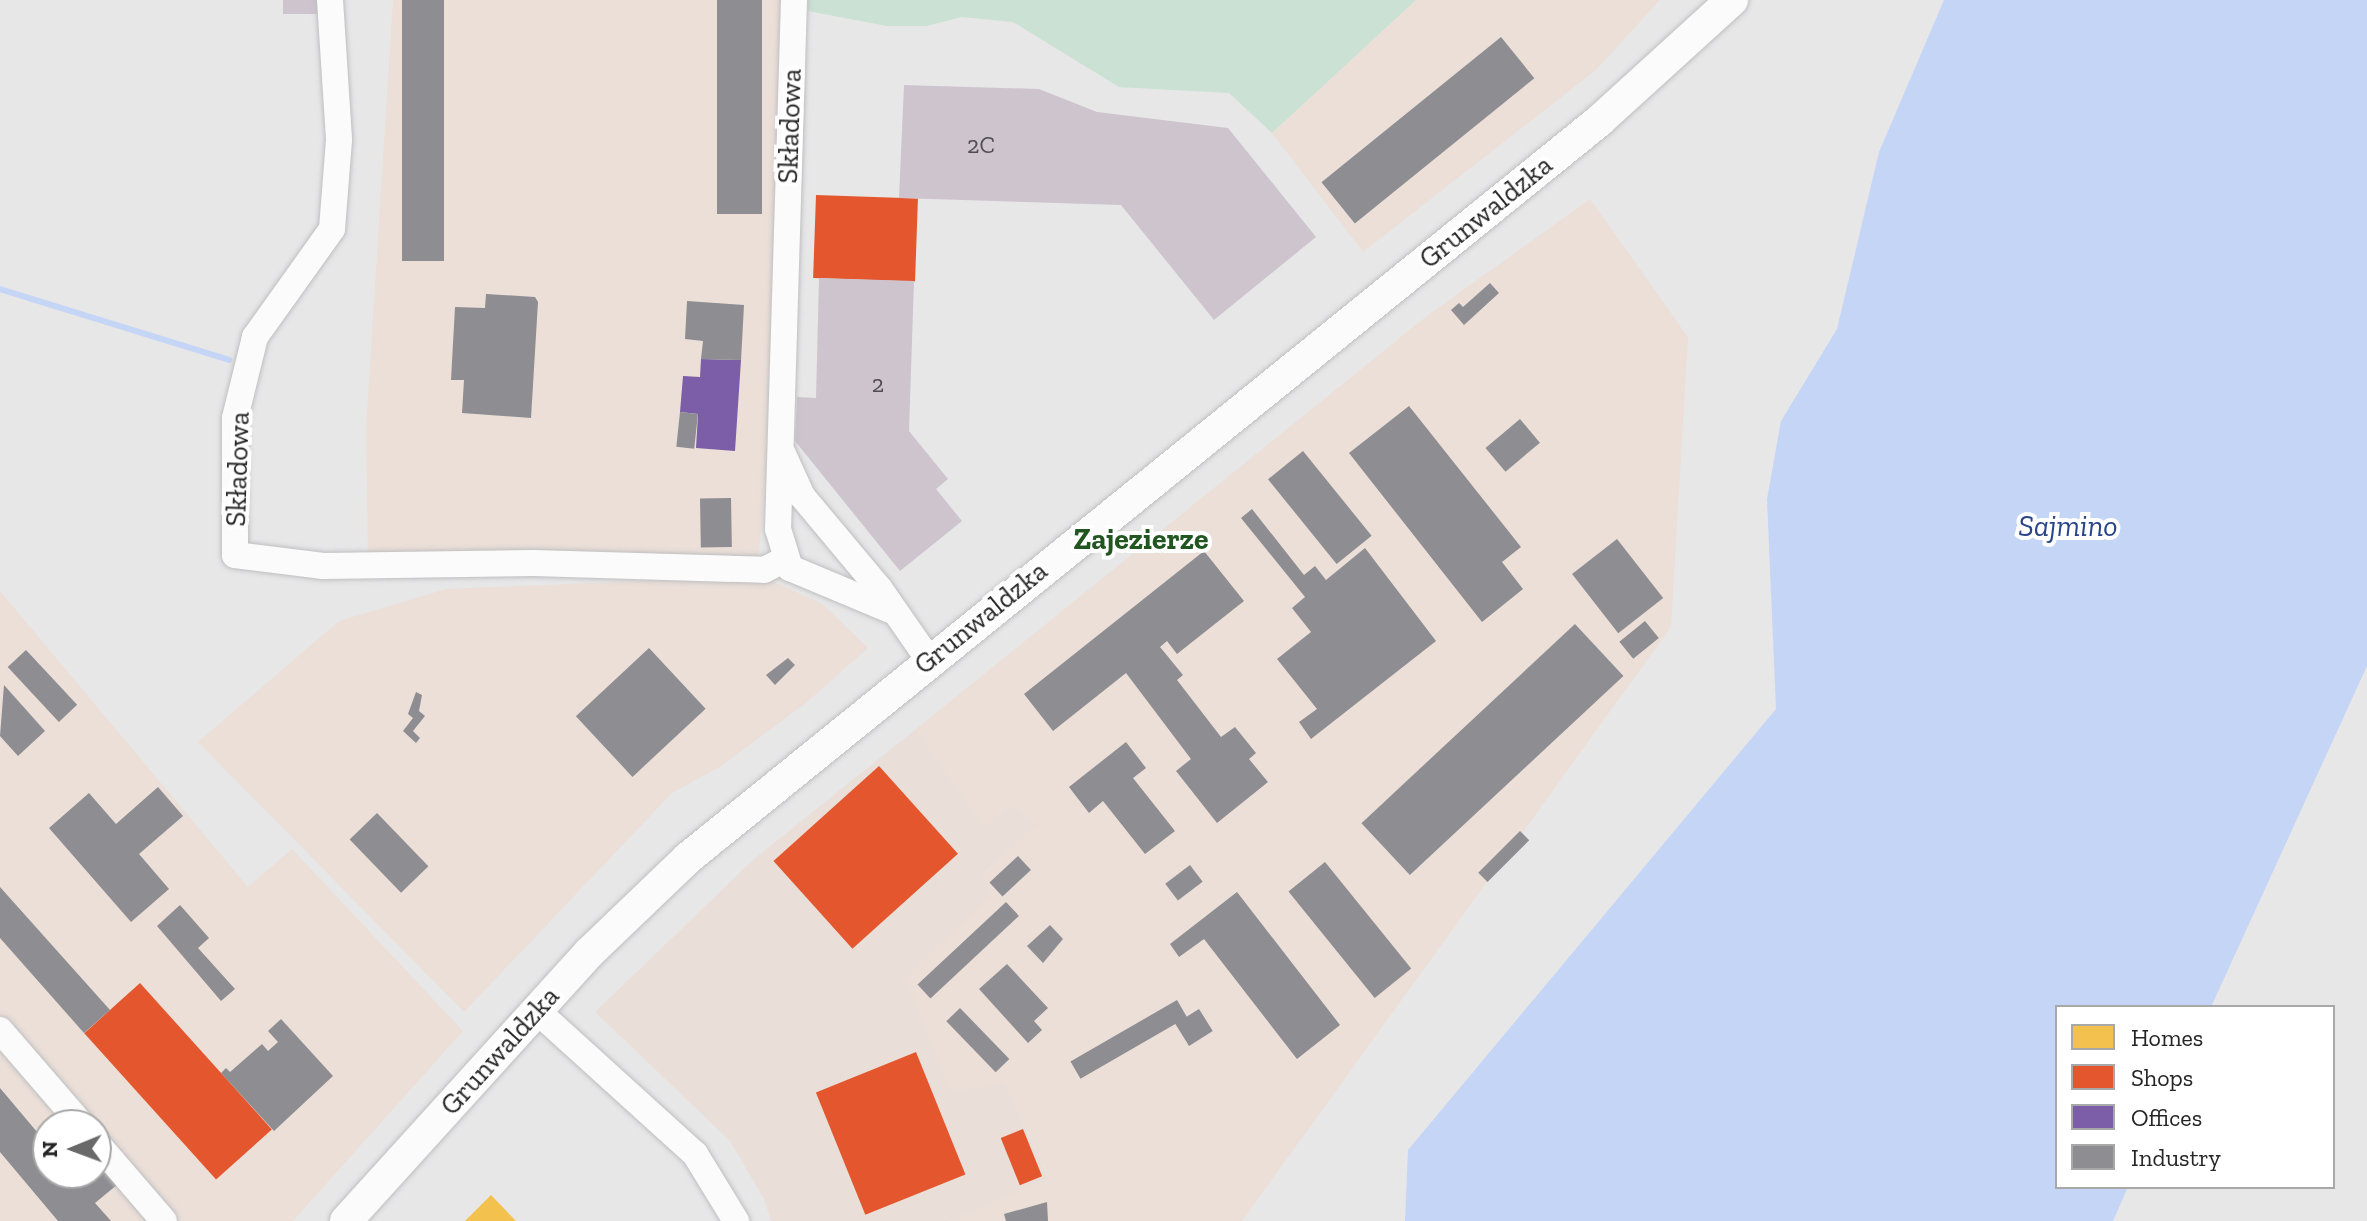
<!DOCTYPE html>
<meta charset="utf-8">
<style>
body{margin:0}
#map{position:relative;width:2367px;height:1221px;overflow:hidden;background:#e7e7e8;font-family:"Zilla Slab",serif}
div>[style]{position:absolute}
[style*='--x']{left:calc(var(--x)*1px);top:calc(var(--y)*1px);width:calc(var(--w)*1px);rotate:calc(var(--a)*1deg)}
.commercial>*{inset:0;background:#eadfd8}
.industrial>*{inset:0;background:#ebdfd8}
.green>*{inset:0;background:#cae1d4}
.water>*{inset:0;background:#c5d5f6}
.homes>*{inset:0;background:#f2c14e}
.shops>*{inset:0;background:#e4572e;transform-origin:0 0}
.offices>*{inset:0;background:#7b5ea7}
.industry>*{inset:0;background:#8d8d92;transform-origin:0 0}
.stream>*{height:6px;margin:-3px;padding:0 3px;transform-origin:3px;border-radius:3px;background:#c5d5f6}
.building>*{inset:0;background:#cdc4ce;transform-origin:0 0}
.roads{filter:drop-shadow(0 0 2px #bfbfc0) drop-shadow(0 0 2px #bfbfc0)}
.minor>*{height:26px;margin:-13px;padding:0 13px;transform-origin:13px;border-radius:13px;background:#fbfbfc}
.major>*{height:32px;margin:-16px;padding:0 16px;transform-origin:16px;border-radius:16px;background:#fbfbfc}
span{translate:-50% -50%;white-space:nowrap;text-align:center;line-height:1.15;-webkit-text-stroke:8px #fff;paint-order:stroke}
.number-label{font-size:24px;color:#4f4d50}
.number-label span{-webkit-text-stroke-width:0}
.street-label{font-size:28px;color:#252526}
.water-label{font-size:30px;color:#284588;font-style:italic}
.neighbourhood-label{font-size:30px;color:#215621;font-weight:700}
.legend{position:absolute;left:2055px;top:1005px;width:280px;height:184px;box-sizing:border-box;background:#fff;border:2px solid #a8a8a8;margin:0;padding:10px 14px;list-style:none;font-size:24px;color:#252526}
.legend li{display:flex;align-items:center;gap:16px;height:40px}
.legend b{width:40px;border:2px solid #a8a8a8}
.north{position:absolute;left:32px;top:1109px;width:80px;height:80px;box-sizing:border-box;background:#fff;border:2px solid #a8a8a8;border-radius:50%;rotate:269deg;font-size:22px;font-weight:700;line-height:32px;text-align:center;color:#252526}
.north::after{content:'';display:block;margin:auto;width:28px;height:36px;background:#69696a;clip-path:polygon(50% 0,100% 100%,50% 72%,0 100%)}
</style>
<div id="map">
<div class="commercial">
<div style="clip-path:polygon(916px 729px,984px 826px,1009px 805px,1038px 825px,983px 874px,991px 897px,1005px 1083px,1049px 1180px,949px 1221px,771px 1221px,764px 1199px,730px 1141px,595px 1012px,754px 859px)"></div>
</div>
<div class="industrial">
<div style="clip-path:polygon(393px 0,808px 0,758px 565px,368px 556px,366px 430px)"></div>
<div style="clip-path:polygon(1416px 0,1660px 0,1596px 70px,1363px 252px,1272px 133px)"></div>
<div style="clip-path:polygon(1590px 199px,1688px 337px,1671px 627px,1242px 1221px,949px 1221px,1049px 1179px,1005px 1083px,951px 1093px,906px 977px,990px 897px,983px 875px,1037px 825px,1009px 805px,984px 826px,916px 729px,1423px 319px)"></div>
<div style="clip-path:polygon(760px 576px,823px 604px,868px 648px,806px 703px,723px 765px,672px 793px,464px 1012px,198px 742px,339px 621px,446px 589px)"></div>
<div style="clip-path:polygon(evenodd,0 591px,248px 887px,292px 849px,463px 1031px,293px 1221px,0 1221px,0 591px,48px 1125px,96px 1125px,96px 1173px,48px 1173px,48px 1125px)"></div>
</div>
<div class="green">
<div style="clip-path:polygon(808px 0,1416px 0,1272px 133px,1229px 93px,1119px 87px,1013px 22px,961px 17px,927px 26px,887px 26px,808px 11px)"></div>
</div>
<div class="water">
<div style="clip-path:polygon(1944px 0,2367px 0,2367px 666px,2211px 1007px,2057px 1007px,2057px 1187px,2128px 1187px,2113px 1221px,1405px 1221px,1408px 1150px,1776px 709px,1767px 499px,1781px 421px,1837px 329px,1879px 152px)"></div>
</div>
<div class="homes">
<div style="clip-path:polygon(491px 1195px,516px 1221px,465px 1221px)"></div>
</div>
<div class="shops">
<div style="left:816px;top:195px;width:102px;height:83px;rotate:2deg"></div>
<div style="left:879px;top:766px;width:118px;height:142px;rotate:48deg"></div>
<div style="left:140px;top:983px;width:197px;height:75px;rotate:48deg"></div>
<div style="left:916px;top:1052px;width:132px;height:108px;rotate:68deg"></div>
<div style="left:1023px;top:1129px;width:51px;height:24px;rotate:68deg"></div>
</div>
<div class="offices">
<div style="clip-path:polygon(701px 359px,741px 360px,735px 451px,696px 448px,698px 414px,680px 412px,683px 376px,700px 377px)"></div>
</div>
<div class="industry">
<div style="left:402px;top:0;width:42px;height:261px"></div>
<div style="left:717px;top:0;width:45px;height:214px"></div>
<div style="left:1501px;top:37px;width:53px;height:231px;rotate:51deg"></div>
<div style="clip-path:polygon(1490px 283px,1499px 293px,1464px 325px,1451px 310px,1459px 303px,1463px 307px)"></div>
<div style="clip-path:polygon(486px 294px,535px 297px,538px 302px,531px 418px,462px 413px,464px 380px,451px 380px,455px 307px,485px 308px)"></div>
<div style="clip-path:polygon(687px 301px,744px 305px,741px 360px,701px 359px,703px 341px,685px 339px)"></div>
<div style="clip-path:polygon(1409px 406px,1521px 547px,1502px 562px,1523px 589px,1482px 622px,1349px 453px)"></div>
<div style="left:680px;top:412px;width:18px;height:35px;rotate:6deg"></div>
<div style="left:1520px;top:419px;width:31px;height:45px;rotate:50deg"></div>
<div style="left:1303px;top:451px;width:109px;height:45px;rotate:51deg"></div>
<div style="left:731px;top:498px;width:49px;height:31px;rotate:89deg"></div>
<div style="clip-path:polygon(1252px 509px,1304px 575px,1315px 566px,1326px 580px,1365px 548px,1436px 641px,1311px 739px,1299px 722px,1317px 709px,1277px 659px,1311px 632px,1292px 608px,1305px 597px,1241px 518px)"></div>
<div style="left:1617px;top:539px;width:75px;height:57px;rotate:52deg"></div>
<div style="clip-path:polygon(1204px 551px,1244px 601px,1177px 654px,1167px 641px,1160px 647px,1183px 675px,1177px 680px,1221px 737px,1235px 727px,1256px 753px,1249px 759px,1268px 782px,1217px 823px,1176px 771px,1191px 759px,1126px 673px,1053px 731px,1024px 694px)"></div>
<div style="left:1645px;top:621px;width:22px;height:33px;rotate:51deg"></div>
<div style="left:1575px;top:624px;width:71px;height:292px;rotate:47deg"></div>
<div style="left:649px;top:648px;width:83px;height:100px;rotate:47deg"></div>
<div style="left:26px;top:650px;width:75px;height:25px;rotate:47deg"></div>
<div style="clip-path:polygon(788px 658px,795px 665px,775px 685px,766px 675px)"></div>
<div style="clip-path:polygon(4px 685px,45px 731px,18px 756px,0 736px)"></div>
<div style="clip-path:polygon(416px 692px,422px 695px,419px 711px,425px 716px,413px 731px,420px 738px,416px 743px,403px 731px,413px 718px,408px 714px)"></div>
<div style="clip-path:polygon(1126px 742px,1146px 768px,1133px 778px,1175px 831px,1145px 854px,1103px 801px,1089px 813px,1069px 787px)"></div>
<div style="clip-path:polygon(158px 787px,183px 816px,139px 854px,169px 889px,131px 922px,49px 828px,89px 793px,116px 824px)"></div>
<div style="left:377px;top:813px;width:74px;height:38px;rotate:46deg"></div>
<div style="left:1520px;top:831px;width:13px;height:59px;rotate:45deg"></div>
<div style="left:1018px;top:856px;width:19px;height:39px;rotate:47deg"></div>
<div style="left:1325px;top:862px;width:137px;height:47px;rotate:51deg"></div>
<div style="left:1190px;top:865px;width:21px;height:31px;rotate:53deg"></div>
<div style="clip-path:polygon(0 887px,110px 1010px,84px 1033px,0 938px)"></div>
<div style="clip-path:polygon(1237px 892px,1340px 1025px,1297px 1059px,1204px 939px,1179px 957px,1170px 944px)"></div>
<div style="left:1006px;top:902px;width:19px;height:121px;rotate:47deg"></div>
<div style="clip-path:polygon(180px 905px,209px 938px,198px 948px,235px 989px,221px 1001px,157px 926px)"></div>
<div style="clip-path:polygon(1050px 925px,1063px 939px,1043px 963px,1027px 946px)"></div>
<div style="clip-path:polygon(1007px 964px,1048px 1008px,1034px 1021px,1042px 1030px,1028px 1043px,979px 989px)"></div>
<div style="left:1177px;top:1000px;width:20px;height:123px;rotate:60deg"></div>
<div style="left:960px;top:1008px;width:71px;height:19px;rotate:46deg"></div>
<div style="left:1199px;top:1009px;width:26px;height:28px;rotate:58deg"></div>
<div style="clip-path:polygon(281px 1019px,333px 1076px,274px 1131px,221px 1073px,226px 1068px,230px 1072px,262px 1044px,268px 1051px,278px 1042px,268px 1031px)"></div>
<div style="clip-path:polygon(0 1088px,48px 1145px,48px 1173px,96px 1173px,96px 1157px,118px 1184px,95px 1203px,111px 1221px,58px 1221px,0 1152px)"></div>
<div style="clip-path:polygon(1047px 1202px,1048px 1221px,1006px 1221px,1004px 1214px)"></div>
</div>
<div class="stream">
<div style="--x:0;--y:289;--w:240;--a:17.2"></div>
</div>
<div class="building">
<div style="left:283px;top:0;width:35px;height:14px"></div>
<div style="clip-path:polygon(904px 85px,1039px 89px,1097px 112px,1228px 128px,1316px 237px,1214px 320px,1121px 205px,899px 198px)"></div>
<div style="clip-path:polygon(819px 278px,914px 281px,909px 431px,948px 479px,936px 489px,962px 521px,900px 571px,795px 441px,797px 397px,816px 398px)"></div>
</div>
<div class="roads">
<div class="minor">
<div style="--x:330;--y:0;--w:140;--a:86.3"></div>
<div style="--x:339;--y:140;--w:89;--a:94.5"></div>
<div style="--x:332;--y:229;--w:133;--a:125.5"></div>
<div style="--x:255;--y:337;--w:83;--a:103.9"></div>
<div style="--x:235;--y:418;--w:137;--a:90"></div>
<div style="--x:235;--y:555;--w:89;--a:7.1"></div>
<div style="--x:323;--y:566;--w:211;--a:-0.8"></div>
<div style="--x:534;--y:563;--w:230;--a:1.7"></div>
<div style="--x:764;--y:570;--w:22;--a:-27"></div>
<div style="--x:794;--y:0;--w:529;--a:91.73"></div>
<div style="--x:778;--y:529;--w:41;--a:72.9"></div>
<div style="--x:790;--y:568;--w:108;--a:22.8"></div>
<div style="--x:783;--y:454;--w:46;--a:65.7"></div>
<div style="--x:802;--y:496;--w:120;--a:50.1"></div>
<div style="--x:879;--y:588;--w:88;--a:55.2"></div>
<div style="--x:536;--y:1010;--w:215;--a:42.2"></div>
<div style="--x:695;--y:1154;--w:79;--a:58.5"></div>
<div style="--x:0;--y:1030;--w:125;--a:49.2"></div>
<div style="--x:96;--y:1142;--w:104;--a:49.3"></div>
</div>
<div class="major">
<div style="--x:346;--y:1221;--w:362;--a:-47.8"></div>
<div style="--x:589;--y:953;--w:137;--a:-43.8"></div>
<div style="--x:688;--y:858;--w:1172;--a:-38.97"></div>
<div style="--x:1599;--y:121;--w:180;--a:-42.3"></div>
</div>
</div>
<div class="number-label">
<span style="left:981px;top:145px">2C</span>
<span style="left:878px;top:384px">2</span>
</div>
<div class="street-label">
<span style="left:790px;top:126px;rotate:-88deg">Składowa</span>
<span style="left:1486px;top:212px;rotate:-39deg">Grunwaldzka</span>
<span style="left:238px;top:469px;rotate:-88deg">Składowa</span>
<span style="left:981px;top:618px;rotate:-39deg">Grunwaldzka</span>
<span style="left:500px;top:1051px;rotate:-48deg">Grunwaldzka</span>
</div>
<div class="water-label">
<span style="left:2068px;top:526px">Sajmino</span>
</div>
<div class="neighbourhood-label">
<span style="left:1141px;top:539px">Zajezierze</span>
</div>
<ul class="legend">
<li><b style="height:22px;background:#f2c14e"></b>Homes</li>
<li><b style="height:22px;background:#e4572e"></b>Shops</li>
<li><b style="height:22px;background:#7b5ea7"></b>Offices</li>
<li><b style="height:22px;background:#8d8d92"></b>Industry</li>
</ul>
<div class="north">N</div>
</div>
